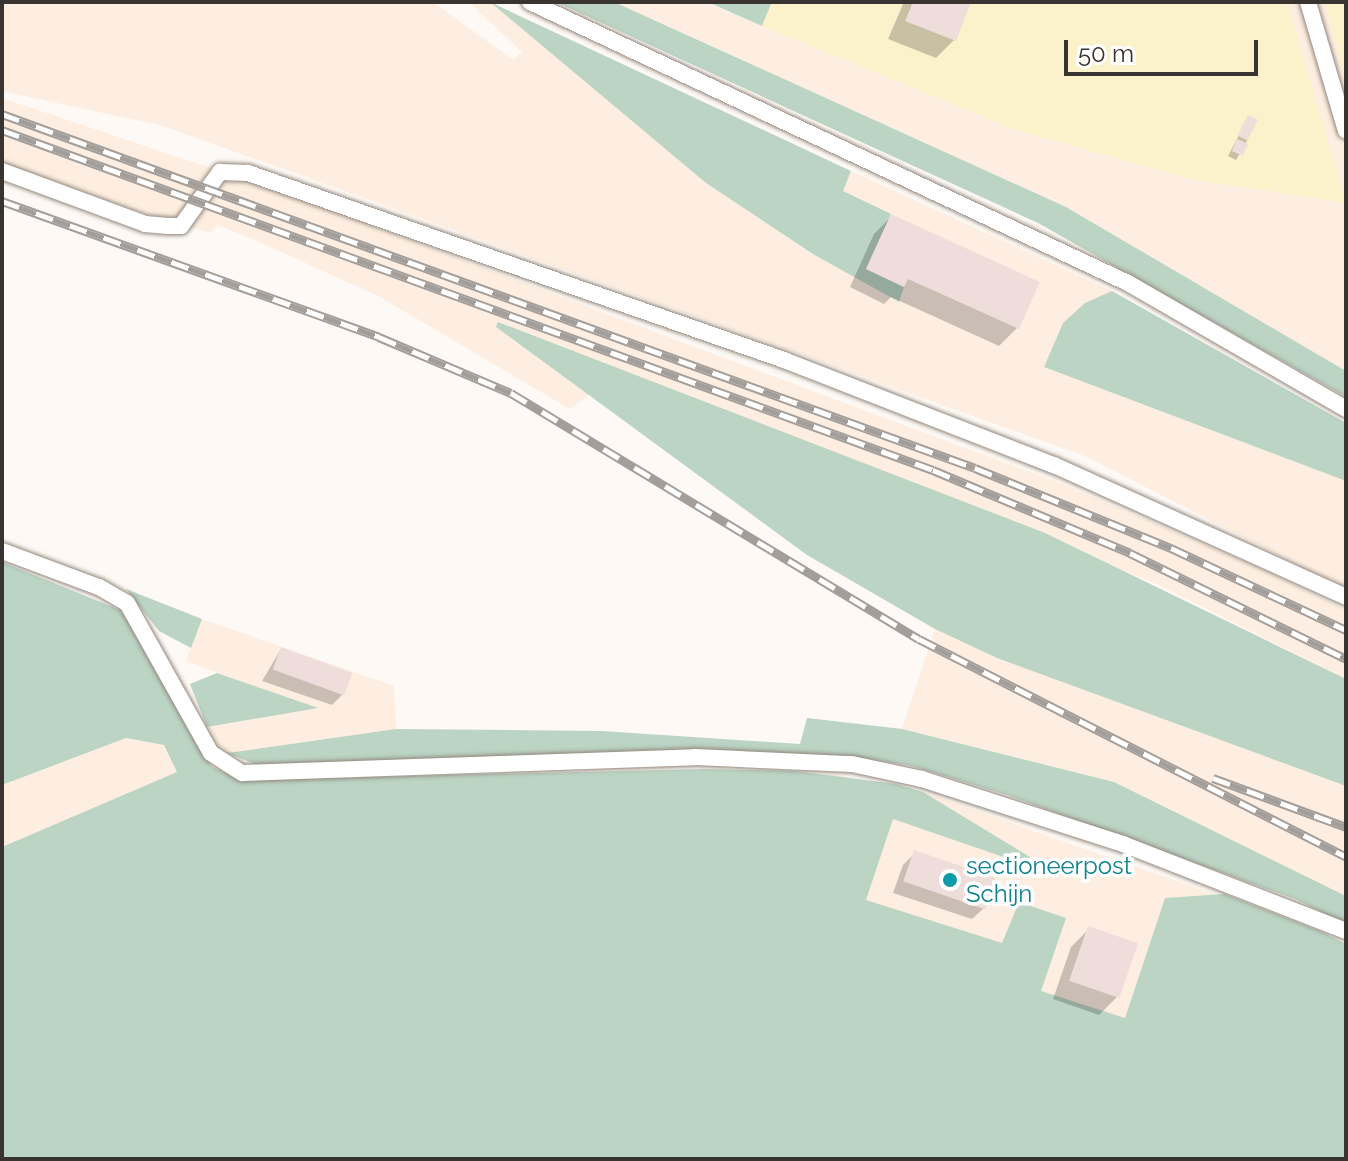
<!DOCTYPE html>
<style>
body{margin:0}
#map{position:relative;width:1348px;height:1161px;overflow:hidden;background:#fef9f5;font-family:Raleway,sans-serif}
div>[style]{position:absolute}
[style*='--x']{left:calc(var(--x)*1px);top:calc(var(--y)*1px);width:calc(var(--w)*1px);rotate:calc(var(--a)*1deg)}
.built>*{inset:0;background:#fdeee1}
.green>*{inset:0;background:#bbd4c4}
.sand>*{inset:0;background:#fbf1cb}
.shadow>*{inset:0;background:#0003}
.building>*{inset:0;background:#efdddc;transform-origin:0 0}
.roads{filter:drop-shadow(0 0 2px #92877d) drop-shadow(0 0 2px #92877d)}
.lane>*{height:16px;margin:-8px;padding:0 8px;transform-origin:8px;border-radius:8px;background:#fff}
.rail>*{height:9px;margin-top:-4.5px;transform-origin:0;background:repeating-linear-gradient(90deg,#fff 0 18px,#a39e9a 0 36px);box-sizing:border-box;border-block:2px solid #a39e9a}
.dots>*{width:22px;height:22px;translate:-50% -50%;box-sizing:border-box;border:4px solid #fff;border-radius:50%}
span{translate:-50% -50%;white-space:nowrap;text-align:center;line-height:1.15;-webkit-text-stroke:7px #fff;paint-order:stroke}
.culture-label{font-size:24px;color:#0d838f}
.left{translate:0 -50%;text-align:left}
.frame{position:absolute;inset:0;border:4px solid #393430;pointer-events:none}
.scale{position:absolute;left:1064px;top:40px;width:194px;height:36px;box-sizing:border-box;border:4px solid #393430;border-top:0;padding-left:10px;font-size:24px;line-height:28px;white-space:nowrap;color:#393430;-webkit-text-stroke:6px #fff;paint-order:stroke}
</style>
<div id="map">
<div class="built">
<div style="clip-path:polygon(2px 2px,433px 2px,513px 60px,522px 52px,469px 2px,490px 2px,706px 183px,813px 254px,898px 301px,842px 191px,851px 171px,1112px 291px,1063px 323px,1044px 367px,1346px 481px,1346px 590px,1087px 457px,163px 126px,2px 91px)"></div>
<div style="clip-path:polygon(614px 2px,1346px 2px,1346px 371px,1066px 207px)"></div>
<div style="clip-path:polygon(2px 98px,270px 188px,1062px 484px,1269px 572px,1346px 610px,1346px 679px,1159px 585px,496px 327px,591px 393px,570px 409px,380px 297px,255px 240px,218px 225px,210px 233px,127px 208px,2px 163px)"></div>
<div style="clip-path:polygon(202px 619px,394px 686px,396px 729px,227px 753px,2px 847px,2px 785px,126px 738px,164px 745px,207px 727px,315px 708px,186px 661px)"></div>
<div style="clip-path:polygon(935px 629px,998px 658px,1346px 786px,1346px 896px,1114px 782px,902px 729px)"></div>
<div style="clip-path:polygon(831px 774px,923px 792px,1322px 932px,1153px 1054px,850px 901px)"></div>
</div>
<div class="green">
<div style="clip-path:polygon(490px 2px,851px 171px,843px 191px,891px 214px,866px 269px,904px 287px,899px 302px,813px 254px,706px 183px)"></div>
<div style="clip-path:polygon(556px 2px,614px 2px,1066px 207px,1346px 371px,1346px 397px,1038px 223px)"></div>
<div style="clip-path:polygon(708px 2px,772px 2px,762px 26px)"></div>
<div style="clip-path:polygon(1112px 291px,1346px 423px,1346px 481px,1044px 367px,1063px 323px,1085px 303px)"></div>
<div style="clip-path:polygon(498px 322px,1045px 533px,1346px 679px,1346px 786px,997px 658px,935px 629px,807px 555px,496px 327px)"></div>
<div style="clip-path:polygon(2px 562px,120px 610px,149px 647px,211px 766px,240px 780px,704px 769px,795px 771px,896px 784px,923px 792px,1030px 857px,1027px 865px,893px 819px,866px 900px,1002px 943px,1019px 902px,1066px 918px,1041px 991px,1125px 1018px,1165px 898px,1224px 894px,1322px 932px,1346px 944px,1346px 1159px,2px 1159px,2px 847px,177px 772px,164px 745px,126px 738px,2px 785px)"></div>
<div style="clip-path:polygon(126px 589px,202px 619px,191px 648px,159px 631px)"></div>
<div style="clip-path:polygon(217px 673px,318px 708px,207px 727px,190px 684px)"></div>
<div style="clip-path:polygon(807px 718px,902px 729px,1114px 782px,1346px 896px,1346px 924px,1295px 899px,1007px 795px,912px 766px,856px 757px,701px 749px,257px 765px,227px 753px,396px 729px,602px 731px,800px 744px)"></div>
</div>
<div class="sand">
<div style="clip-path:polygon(772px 2px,1287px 2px,1346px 203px,1194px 180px,1015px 130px,762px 26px)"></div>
<div style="clip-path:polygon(1325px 2px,1346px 2px,1346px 81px)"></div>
</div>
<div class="shadow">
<div style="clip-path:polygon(904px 2px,969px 2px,954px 40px,936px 58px,888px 39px)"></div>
<div style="clip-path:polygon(1248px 118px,1248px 139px,1236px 160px,1228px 156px)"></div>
<div style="clip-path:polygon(892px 216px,1017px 328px,999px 346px,891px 297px,884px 304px,850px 287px,874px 234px)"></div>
<div style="clip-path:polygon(281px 649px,344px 693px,332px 705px,262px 681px)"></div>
<div style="clip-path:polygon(915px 853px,984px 908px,972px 919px,893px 893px,903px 865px)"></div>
<div style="clip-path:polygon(1089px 929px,1117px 997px,1099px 1015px,1053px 999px,1071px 947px)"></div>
</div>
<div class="building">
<div style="clip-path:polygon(913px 2px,971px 2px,956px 41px,905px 21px)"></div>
<div style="left:1248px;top:115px;width:11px;height:23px;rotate:27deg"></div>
<div style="left:1237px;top:139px;width:12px;height:13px;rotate:24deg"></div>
<div style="clip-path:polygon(891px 214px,1040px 282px,1019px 329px,908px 279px,904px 287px,866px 269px)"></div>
<div style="left:281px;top:647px;width:76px;height:24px;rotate:20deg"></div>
<div style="left:914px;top:850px;width:87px;height:33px;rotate:19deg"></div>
<div style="left:1088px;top:926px;width:53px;height:58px;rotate:19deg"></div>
</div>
<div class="roads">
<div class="lane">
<div style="--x:530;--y:2;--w:661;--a:25.17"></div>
<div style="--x:1128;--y:283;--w:252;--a:30"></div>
<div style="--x:1308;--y:2;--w:134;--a:73.6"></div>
<div style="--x:2;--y:171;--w:153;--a:20.3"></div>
<div style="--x:145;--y:224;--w:23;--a:5"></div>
<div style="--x:168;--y:226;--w:13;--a:0"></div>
<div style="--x:181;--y:226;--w:67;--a:-54.2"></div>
<div style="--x:220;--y:172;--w:28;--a:2"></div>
<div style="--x:248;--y:173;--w:568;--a:19.23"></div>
<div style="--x:784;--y:360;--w:290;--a:21.3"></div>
<div style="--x:1054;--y:465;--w:320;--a:24.3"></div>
<div style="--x:2;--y:551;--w:103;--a:20.4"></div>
<div style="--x:99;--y:587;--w:32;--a:30"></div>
<div style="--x:127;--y:603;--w:172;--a:60.8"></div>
<div style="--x:211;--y:753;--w:37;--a:33"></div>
<div style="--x:242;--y:773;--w:453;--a:-2"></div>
<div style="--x:695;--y:757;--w:157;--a:2.6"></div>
<div style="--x:852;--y:764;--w:72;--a:12.1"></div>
<div style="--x:922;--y:779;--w:211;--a:17.9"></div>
<div style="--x:1123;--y:844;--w:239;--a:21.3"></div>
</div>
</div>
<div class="rail">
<div style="--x:2;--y:114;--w:1035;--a:19.99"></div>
<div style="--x:975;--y:468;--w:212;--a:22.2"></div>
<div style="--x:1171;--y:548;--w:193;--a:25.1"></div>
<div style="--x:2;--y:130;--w:991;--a:20.06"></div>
<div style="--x:933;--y:470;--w:214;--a:22.8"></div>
<div style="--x:1130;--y:553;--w:241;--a:26.1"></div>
<div style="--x:2;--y:201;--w:401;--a:19.8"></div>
<div style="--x:379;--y:337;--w:143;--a:23"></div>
<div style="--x:511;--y:393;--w:476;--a:31.1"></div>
<div style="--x:919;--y:639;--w:479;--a:27"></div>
<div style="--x:1213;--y:778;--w:142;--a:20.2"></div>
</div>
<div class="dots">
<div style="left:950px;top:880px;background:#0f9aa8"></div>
</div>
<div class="culture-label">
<span class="left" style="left:966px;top:880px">sectioneerpost<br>Schijn</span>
</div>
<div class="frame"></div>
<div class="scale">50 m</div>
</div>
